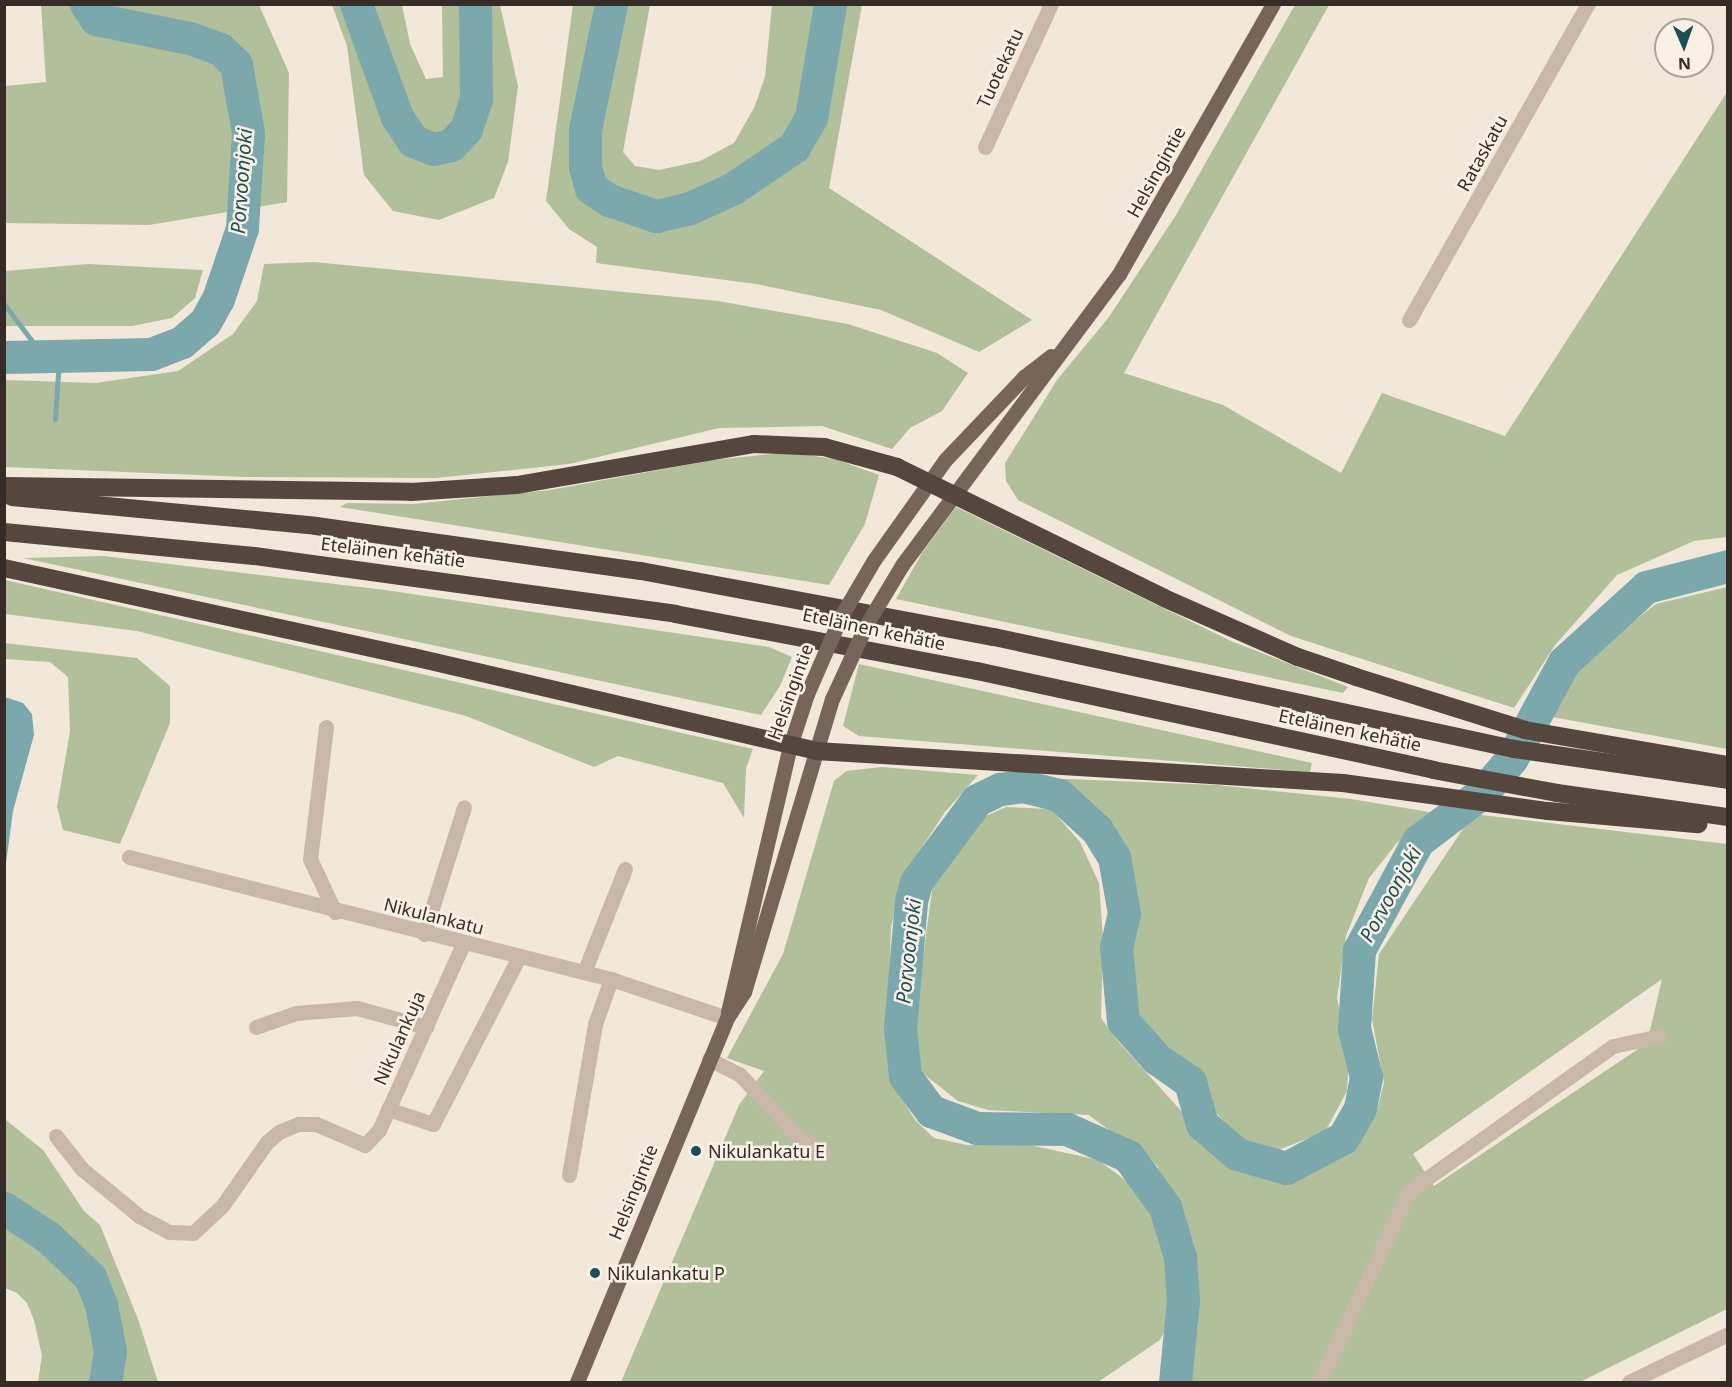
<!DOCTYPE html>
<html>
<head>
<meta charset="utf-8">
<style>
  body { margin:0 }
  #map { position:relative; width:1732px; height:1387px; overflow:hidden; background:#f1e8da; font-family:"Noto Sans",sans-serif }
  div>[style] { position:absolute }
  [style*='--x'] { left:calc(var(--x)*1px); top:calc(var(--y)*1px); width:calc(var(--w)*1px); rotate:calc(var(--a)*1deg) }
  .green>* { inset:0; background:#b1bf9b }
  .water>* { inset:0; background:#7aa8ad }
  .stream>* { height:5px; margin:-2.5px; padding:0 2.5px; transform-origin:2.5px; border-radius:2.5px; background:#7aa8ad }
  .river>* { height:33px; margin:-16.5px; padding:0 16.5px; transform-origin:16.5px; border-radius:16.5px; background:#7aa8ad }
  .minor>* { height:15px; margin:-7.5px; padding:0 7.5px; transform-origin:7.5px; border-radius:7.5px; background:#c9b8a7 }
  .major>* { height:15px; margin:-7.5px; padding:0 7.5px; transform-origin:7.5px; border-radius:7.5px; background:#776559 }
  .highway>* { height:18px; margin:-9px; padding:0 9px; transform-origin:9px; border-radius:9px; background:#56473e }
  .major-bridge>* { height:15px; margin:-7.5px; padding:0 7.5px; transform-origin:7.5px; border-radius:7.5px; background:#776559 }
  .dots>* { width:16px; height:16px; translate:-50% -50%; box-sizing:border-box; border:3px solid #f9f1e6; border-radius:50% }
  span { translate:-50% -50%; white-space:nowrap; text-align:center; line-height:1.15; -webkit-text-stroke:5px #f9f1e6; paint-order:stroke }
  .street-label { font-size:18px; color:#352c27 }
  .poi-label { font-size:18px; color:#352c27 }
  .left { translate:0 -50%; text-align:left }
  .water-label { font-size:20px; color:#1e4e55; font-style:italic }
  .frame { position:absolute; inset:0; border:6px solid #352c27; pointer-events:none }
  .north { position:absolute; left:1654px; top:18px; width:60px; height:60px; box-sizing:border-box; background:#f9f1e6; border:2px solid #aba29a; border-radius:50%; rotate:178deg; font-size:16px; font-weight:700; line-height:24px; text-align:center; color:#352c27 }
  .north::after { content:''; display:block; margin:auto; width:21px; height:27px; background:#1e4e55; clip-path:polygon(50% 0,100% 100%,50% 72%,0 100%) }
</style>
</head>
<body>
<div id="map">
  <div class="green">
    <div style="clip-path:polygon(41px 5px,259px 5px,289px 73px,287px 202px,149px 225px,5px 223px,5px 86px,46px 82px)"></div>
    <div style="clip-path:polygon(332px 5px,402px 5px,410px 44px,426px 79px,443px 77px,442px 5px,500px 5px,518px 86px,508px 162px,494px 198px,439px 220px,393px 211px,364px 175px,347px 46px)"></div>
    <div style="clip-path:polygon(573px 5px,650px 5px,623px 152px,635px 166px,659px 170px,700px 161px,734px 143px,754px 108px,765px 77px,772px 5px,862px 5px,829px 188px,1032px 320px,979px 352px,881px 310px,756px 284px,596px 263px,597px 247px,569px 229px,546px 201px)"></div>
    <div style="clip-path:polygon(1295px 5px,1329px 5px,1124px 373px,1223px 405px,1341px 473px,1382px 393px,1505px 436px,1727px 92px,1727px 537px,1694px 541px,1617px 575px,1556px 644px,1514px 708px,1291px 636px,1018px 500px,1006px 481px,1005px 463px,1057px 380px,1109px 317px,1176px 215px)"></div>
    <div style="clip-path:polygon(314px 262px,718px 301px,848px 324px,937px 353px,968px 373px,942px 411px,910px 428px,892px 449px,822px 426px,719px 428px,569px 464px,436px 478px,246px 477px,5px 467px,5px 380px,95px 383px,178px 371px,233px 334px,257px 301px,264px 264px)"></div>
    <div style="clip-path:polygon(88px 264px,203px 270px,195px 298px,172px 318px,132px 326px,5px 326px,5px 271px)"></div>
    <div style="clip-path:polygon(792px 452px,838px 460px,879px 475px,865px 524px,829px 585px,340px 507px,347px 503px,413px 504px,550px 490px,713px 460px)"></div>
    <div style="clip-path:polygon(956px 507px,1231px 641px,1348px 687px,1343px 693px,896px 599px,922px 553px)"></div>
    <div style="clip-path:polygon(104px 556px,385px 590px,769px 647px,792px 657px,780px 686px,761px 715px,23px 558px)"></div>
    <div style="clip-path:polygon(5px 580px,753px 749px,746px 768px,744px 818px,723px 783px,618px 756px,594px 767px,466px 716px,137px 631px,5px 614px)"></div>
    <div style="clip-path:polygon(1727px 587px,1727px 749px,1547px 716px,1579px 663px,1656px 604px)"></div>
    <div style="clip-path:polygon(4px 643px,137px 658px,170px 686px,170px 723px,120px 844px,63px 830px,57px 807px,70px 731px,68px 677px,50px 662px,5px 659px)"></div>
    <div style="clip-path:polygon(859px 664px,1312px 763px,1310px 772px,859px 736px,843px 726px)"></div>
    <div style="clip-path:polygon(882px 767px,978px 775px,945px 812px,904px 875px,891px 927px,888px 1013px,892px 1082px,915px 1120px,934px 1138px,967px 1145px,1021px 1143px,1098px 1160px,1136px 1188px,1163px 1236px,1172px 1316px,1160px 1340px,1098px 1382px,621px 1382px,739px 1105px,764px 1071px,727px 1058px,783px 954px,834px 781px,846px 771px)"></div>
    <div style="clip-path:polygon(1042px 778px,1216px 785px,1351px 799px,1435px 813px,1397px 843px,1369px 878px,1346px 936px,1337px 998px,1349px 1054px,1347px 1091px,1325px 1132px,1278px 1150px,1242px 1141px,1209px 1105px,1200px 1070px,1140px 1025px,1133px 1002px,1133px 885px,1110px 830px,1075px 789px)"></div>
    <div style="clip-path:polygon(evenodd,1006px 807px,1051px 809px,1080px 842px,1099px 883px,1103px 938px,1101px 1018px,1117px 1040px,1230px 1165px,1289px 1182px,1353px 1148px,1376px 1115px,1384px 1082px,1372px 1020px,1379px 954px,1473px 814px,1727px 844px,1727px 1309px,1580px 1382px,1189px 1382px,1198px 1324px,1194px 1244px,1157px 1166px,1089px 1115px,988px 1110px,958px 1101px,920px 1071px,913px 1033px,935px 868px,973px 822px,1006px 807px,1662px 979px,1647px 1043px,1434px 1186px,1413px 1154px,1662px 979px)"></div>
    <div style="clip-path:polygon(6px 1120px,43px 1150px,84px 1211px,100px 1225px,138px 1319px,158px 1382px,38px 1382px,42px 1356px,34px 1320px,27px 1303px,17px 1293px,5px 1288px)"></div>
  </div>
  <div class="water">
    <div style="clip-path:polygon(5px 697px,23px 703px,32px 714px,34px 735px,13px 811px,5px 871px)"></div>
  </div>
  <div class="stream">
    <div style="--x:4;--y:304;--w:68;--a:52.8"></div>
    <div style="--x:55;--y:419;--w:61;--a:-86.2"></div>
  </div>
  <div class="river">
    <div style="--x:356;--y:4;--w:120;--a:70.1"></div>
    <div style="--x:397;--y:117;--w:29;--a:56"></div>
    <div style="--x:413;--y:141;--w:22;--a:21"></div>
    <div style="--x:434;--y:149;--w:17;--a:-13"></div>
    <div style="--x:451;--y:145;--w:22;--a:-47"></div>
    <div style="--x:466;--y:129;--w:32;--a:-72"></div>
    <div style="--x:476;--y:99;--w:95;--a:-90.6"></div>
    <div style="--x:611;--y:4;--w:128;--a:101.7"></div>
    <div style="--x:585;--y:129;--w:38;--a:90"></div>
    <div style="--x:585;--y:167;--w:22;--a:74"></div>
    <div style="--x:591;--y:188;--w:22;--a:34"></div>
    <div style="--x:609;--y:200;--w:50;--a:18.8"></div>
    <div style="--x:656;--y:216;--w:35;--a:-13"></div>
    <div style="--x:690;--y:208;--w:46;--a:-24.3"></div>
    <div style="--x:732;--y:189;--w:75;--a:-34.1"></div>
    <div style="--x:794;--y:147;--w:34;--a:-60"></div>
    <div style="--x:811;--y:118;--w:116;--a:-80.5"></div>
    <div style="--x:4;--y:357;--w:147;--a:-1.2"></div>
    <div style="--x:151;--y:354;--w:33;--a:-21"></div>
    <div style="--x:182;--y:342;--w:30;--a:-41"></div>
    <div style="--x:205;--y:322;--w:26;--a:-61"></div>
    <div style="--x:218;--y:299;--w:75;--a:-71.3"></div>
    <div style="--x:242;--y:228;--w:95;--a:-86.4"></div>
    <div style="--x:248;--y:133;--w:70;--a:-99.9"></div>
    <div style="--x:236;--y:64;--w:22;--a:-137"></div>
    <div style="--x:220;--y:49;--w:33;--a:-160"></div>
    <div style="--x:189;--y:38;--w:95;--a:-168.5"></div>
    <div style="--x:96;--y:19;--w:18;--a:-124"></div>
    <div style="--x:4;--y:1208;--w:53;--a:33.4"></div>
    <div style="--x:48;--y:1237;--w:58;--a:43.6"></div>
    <div style="--x:90;--y:1277;--w:29;--a:68"></div>
    <div style="--x:101;--y:1304;--w:48;--a:79.2"></div>
    <div style="--x:110;--y:1351;--w:31;--a:99"></div>
    <div style="--x:1175;--y:1382;--w:81;--a:-84.4"></div>
    <div style="--x:1183;--y:1301;--w:44;--a:-93.9"></div>
    <div style="--x:1180;--y:1257;--w:52;--a:-106.7"></div>
    <div style="--x:1165;--y:1207;--w:63;--a:-126"></div>
    <div style="--x:1128;--y:1156;--w:67;--a:-156.1"></div>
    <div style="--x:1067;--y:1129;--w:90;--a:-179.4"></div>
    <div style="--x:977;--y:1128;--w:49;--a:-159.7"></div>
    <div style="--x:931;--y:1111;--w:44;--a:-126.6"></div>
    <div style="--x:905;--y:1076;--w:48;--a:-95.9"></div>
    <div style="--x:900;--y:1028;--w:127;--a:-85"></div>
    <div style="--x:911;--y:901;--w:20;--a:-75"></div>
    <div style="--x:916;--y:882;--w:102;--a:-53.4"></div>
    <div style="--x:977;--y:800;--w:25;--a:-26"></div>
    <div style="--x:1000;--y:789;--w:23;--a:-7"></div>
    <div style="--x:1023;--y:786;--w:37;--a:14"></div>
    <div style="--x:1059;--y:795;--w:52;--a:42.6"></div>
    <div style="--x:1097;--y:830;--w:32;--a:58"></div>
    <div style="--x:1114;--y:857;--w:57;--a:79.9"></div>
    <div style="--x:1124;--y:913;--w:35;--a:103"></div>
    <div style="--x:1116;--y:947;--w:74;--a:84.6"></div>
    <div style="--x:1123;--y:1021;--w:50;--a:48.3"></div>
    <div style="--x:1156;--y:1058;--w:42;--a:35.2"></div>
    <div style="--x:1190;--y:1082;--w:44;--a:74.1"></div>
    <div style="--x:1202;--y:1124;--w:46;--a:40.6"></div>
    <div style="--x:1237;--y:1154;--w:51;--a:15.9"></div>
    <div style="--x:1286;--y:1168;--w:64;--a:-27.8"></div>
    <div style="--x:1343;--y:1138;--w:34;--a:-60"></div>
    <div style="--x:1360;--y:1108;--w:32;--a:-79"></div>
    <div style="--x:1366;--y:1077;--w:50;--a:-103.8"></div>
    <div style="--x:1354;--y:1028;--w:78;--a:-86.3"></div>
    <div style="--x:1359;--y:950;--w:124;--a:-61.6"></div>
    <div style="--x:1418;--y:841;--w:83;--a:-37.1"></div>
    <div style="--x:1484;--y:791;--w:43;--a:-49.7"></div>
    <div style="--x:1512;--y:758;--w:109;--a:-61.6"></div>
    <div style="--x:1564;--y:662;--w:111;--a:-42.4"></div>
    <div style="--x:1646;--y:587;--w:85;--a:-14.4"></div>
  </div>
  <div class="minor">
    <div style="--x:985;--y:147;--w:157;--a:-65.2"></div>
    <div style="--x:1409;--y:320;--w:363;--a:-60.5"></div>
    <div style="--x:326;--y:727;--w:133;--a:96.9"></div>
    <div style="--x:310;--y:859;--w:59;--a:64.7"></div>
    <div style="--x:129;--y:857;--w:497;--a:14.2"></div>
    <div style="--x:611;--y:979;--w:122;--a:18.6"></div>
    <div style="--x:424;--y:934;--w:133;--a:-72.5"></div>
    <div style="--x:584;--y:972;--w:111;--a:-68.3"></div>
    <div style="--x:256;--y:1027;--w:42;--a:-19.3"></div>
    <div style="--x:296;--y:1013;--w:61;--a:-4.7"></div>
    <div style="--x:357;--y:1008;--w:72;--a:15.4"></div>
    <div style="--x:709;--y:1059;--w:35;--a:27"></div>
    <div style="--x:740;--y:1075;--w:86;--a:46.4"></div>
    <div style="--x:799;--y:1137;--w:29;--a:31"></div>
    <div style="--x:388;--y:1109;--w:47;--a:18.4"></div>
    <div style="--x:433;--y:1124;--w:188;--a:-62.8"></div>
    <div style="--x:56;--y:1136;--w:42;--a:51.8"></div>
    <div style="--x:82;--y:1169;--w:74;--a:39.5"></div>
    <div style="--x:139;--y:1216;--w:34;--a:28"></div>
    <div style="--x:169;--y:1232;--w:24;--a:2"></div>
    <div style="--x:193;--y:1233;--w:40;--a:-43"></div>
    <div style="--x:222;--y:1206;--w:78;--a:-54.9"></div>
    <div style="--x:267;--y:1142;--w:16;--a:-40"></div>
    <div style="--x:279;--y:1132;--w:21;--a:-23"></div>
    <div style="--x:298;--y:1124;--w:18;--a:0"></div>
    <div style="--x:316;--y:1124;--w:53;--a:23.2"></div>
    <div style="--x:365;--y:1145;--w:21;--a:-47"></div>
    <div style="--x:379;--y:1130;--w:204;--a:-65.7"></div>
    <div style="--x:569;--y:1175;--w:153;--a:-80.2"></div>
    <div style="--x:595;--y:1024;--w:48;--a:-70.4"></div>
    <div style="--x:1319;--y:1382;--w:211;--a:-64.8"></div>
    <div style="--x:1409;--y:1191;--w:250;--a:-35.4"></div>
    <div style="--x:1613;--y:1046;--w:47;--a:-12.3"></div>
    <div style="--x:1629;--y:1382;--w:110;--a:-25.9"></div>
  </div>
  <div class="major">
    <div style="--x:874;--y:560;--w:123;--a:-54.6"></div>
    <div style="--x:945;--y:460;--w:115;--a:-46.4"></div>
    <div style="--x:1024;--y:377;--w:34;--a:-38"></div>
    <div style="--x:902;--y:565;--w:363;--a:-53.3"></div>
    <div style="--x:1119;--y:274;--w:311;--a:-60.3"></div>
    <div style="--x:728;--y:1012;--w:273;--a:-76.9"></div>
    <div style="--x:790;--y:746;--w:55;--a:-71.9"></div>
    <div style="--x:577;--y:1382;--w:394;--a:-67.6"></div>
    <div style="--x:727;--y:1018;--w:31;--a:-57"></div>
    <div style="--x:744;--y:992;--w:306;--a:-73.3"></div>
  </div>
  <div class="highway">
    <div style="--x:4;--y:486;--w:407;--a:0.8"></div>
    <div style="--x:411;--y:492;--w:106;--a:-3.8"></div>
    <div style="--x:517;--y:485;--w:241;--a:-9.8"></div>
    <div style="--x:754;--y:444;--w:70;--a:2.5"></div>
    <div style="--x:824;--y:447;--w:76;--a:15.3"></div>
    <div style="--x:897;--y:467;--w:297;--a:26.1"></div>
    <div style="--x:1164;--y:598;--w:146;--a:23.8"></div>
    <div style="--x:1298;--y:657;--w:61;--a:19"></div>
    <div style="--x:1356;--y:677;--w:177;--a:17.4"></div>
    <div style="--x:1525;--y:730;--w:206;--a:9.8"></div>
    <div style="--x:12;--y:497;--w:305;--a:5.4"></div>
    <div style="--x:316;--y:526;--w:328;--a:7.9"></div>
    <div style="--x:641;--y:571;--w:359;--a:10.6"></div>
    <div style="--x:994;--y:637;--w:532;--a:12.15"></div>
    <div style="--x:1514;--y:749;--w:216;--a:8.2"></div>
    <div style="--x:4;--y:532;--w:251;--a:5.5"></div>
    <div style="--x:254;--y:556;--w:425;--a:7.8"></div>
    <div style="--x:675;--y:614;--w:307;--a:10.7"></div>
    <div style="--x:977;--y:671;--w:467;--a:12.2"></div>
    <div style="--x:1433;--y:770;--w:126;--a:10.5"></div>
    <div style="--x:1557;--y:793;--w:173;--a:8"></div>
    <div style="--x:4;--y:568;--w:419;--a:12.3"></div>
    <div style="--x:413;--y:657;--w:414;--a:13.1"></div>
    <div style="--x:816;--y:751;--w:528;--a:3.47"></div>
    <div style="--x:1343;--y:783;--w:207;--a:7.8"></div>
    <div style="--x:1548;--y:811;--w:151;--a:5"></div>
  </div>
  <div class="major-bridge">
    <div style="--x:807;--y:694;--w:85;--a:-66.4"></div>
    <div style="--x:841;--y:616;--w:65;--a:-59.5"></div>
    <div style="--x:832;--y:699;--w:81;--a:-65.3"></div>
    <div style="--x:866;--y:625;--w:70;--a:-59"></div>
  </div>
  <div class="dots">
    <div style="left:696px;top:1151px;background:#1e4e55"></div>
    <div style="left:595px;top:1273px;background:#1e4e55"></div>
  </div>
  <div class="street-label">
    <span style="left:1000px;top:68px;rotate:-65deg">Tuotekatu</span>
    <span style="left:1482px;top:153px;rotate:-61deg">Rataskatu</span>
    <span style="left:1156px;top:172px;rotate:-61deg">Helsingintie</span>
    <span style="left:393px;top:552px;rotate:7deg">Eteläinen kehätie</span>
    <span style="left:874px;top:629px;rotate:12deg">Eteläinen kehätie</span>
    <span style="left:790px;top:692px;rotate:-70deg">Helsingintie</span>
    <span style="left:1350px;top:730px;rotate:12deg">Eteläinen kehätie</span>
    <span style="left:434px;top:916px;rotate:14deg">Nikulankatu</span>
    <span style="left:399px;top:1038px;rotate:-66deg">Nikulankuja</span>
    <span style="left:633px;top:1192px;rotate:-68deg">Helsingintie</span>
  </div>
  <div class="poi-label">
    <span class="left" style="left:708px;top:1151px">Nikulankatu E</span>
    <span class="left" style="left:607px;top:1273px">Nikulankatu P</span>
  </div>
  <div class="water-label">
    <span style="left:241px;top:181px;rotate:-86deg">Porvoonjoki</span>
    <span style="left:1390px;top:894px;rotate:-61deg">Porvoonjoki</span>
    <span style="left:908px;top:951px;rotate:-84deg">Porvoonjoki</span>
  </div>
  <div class="frame"></div>
  <div class="north">N</div>
</div>
</body>
</html>
